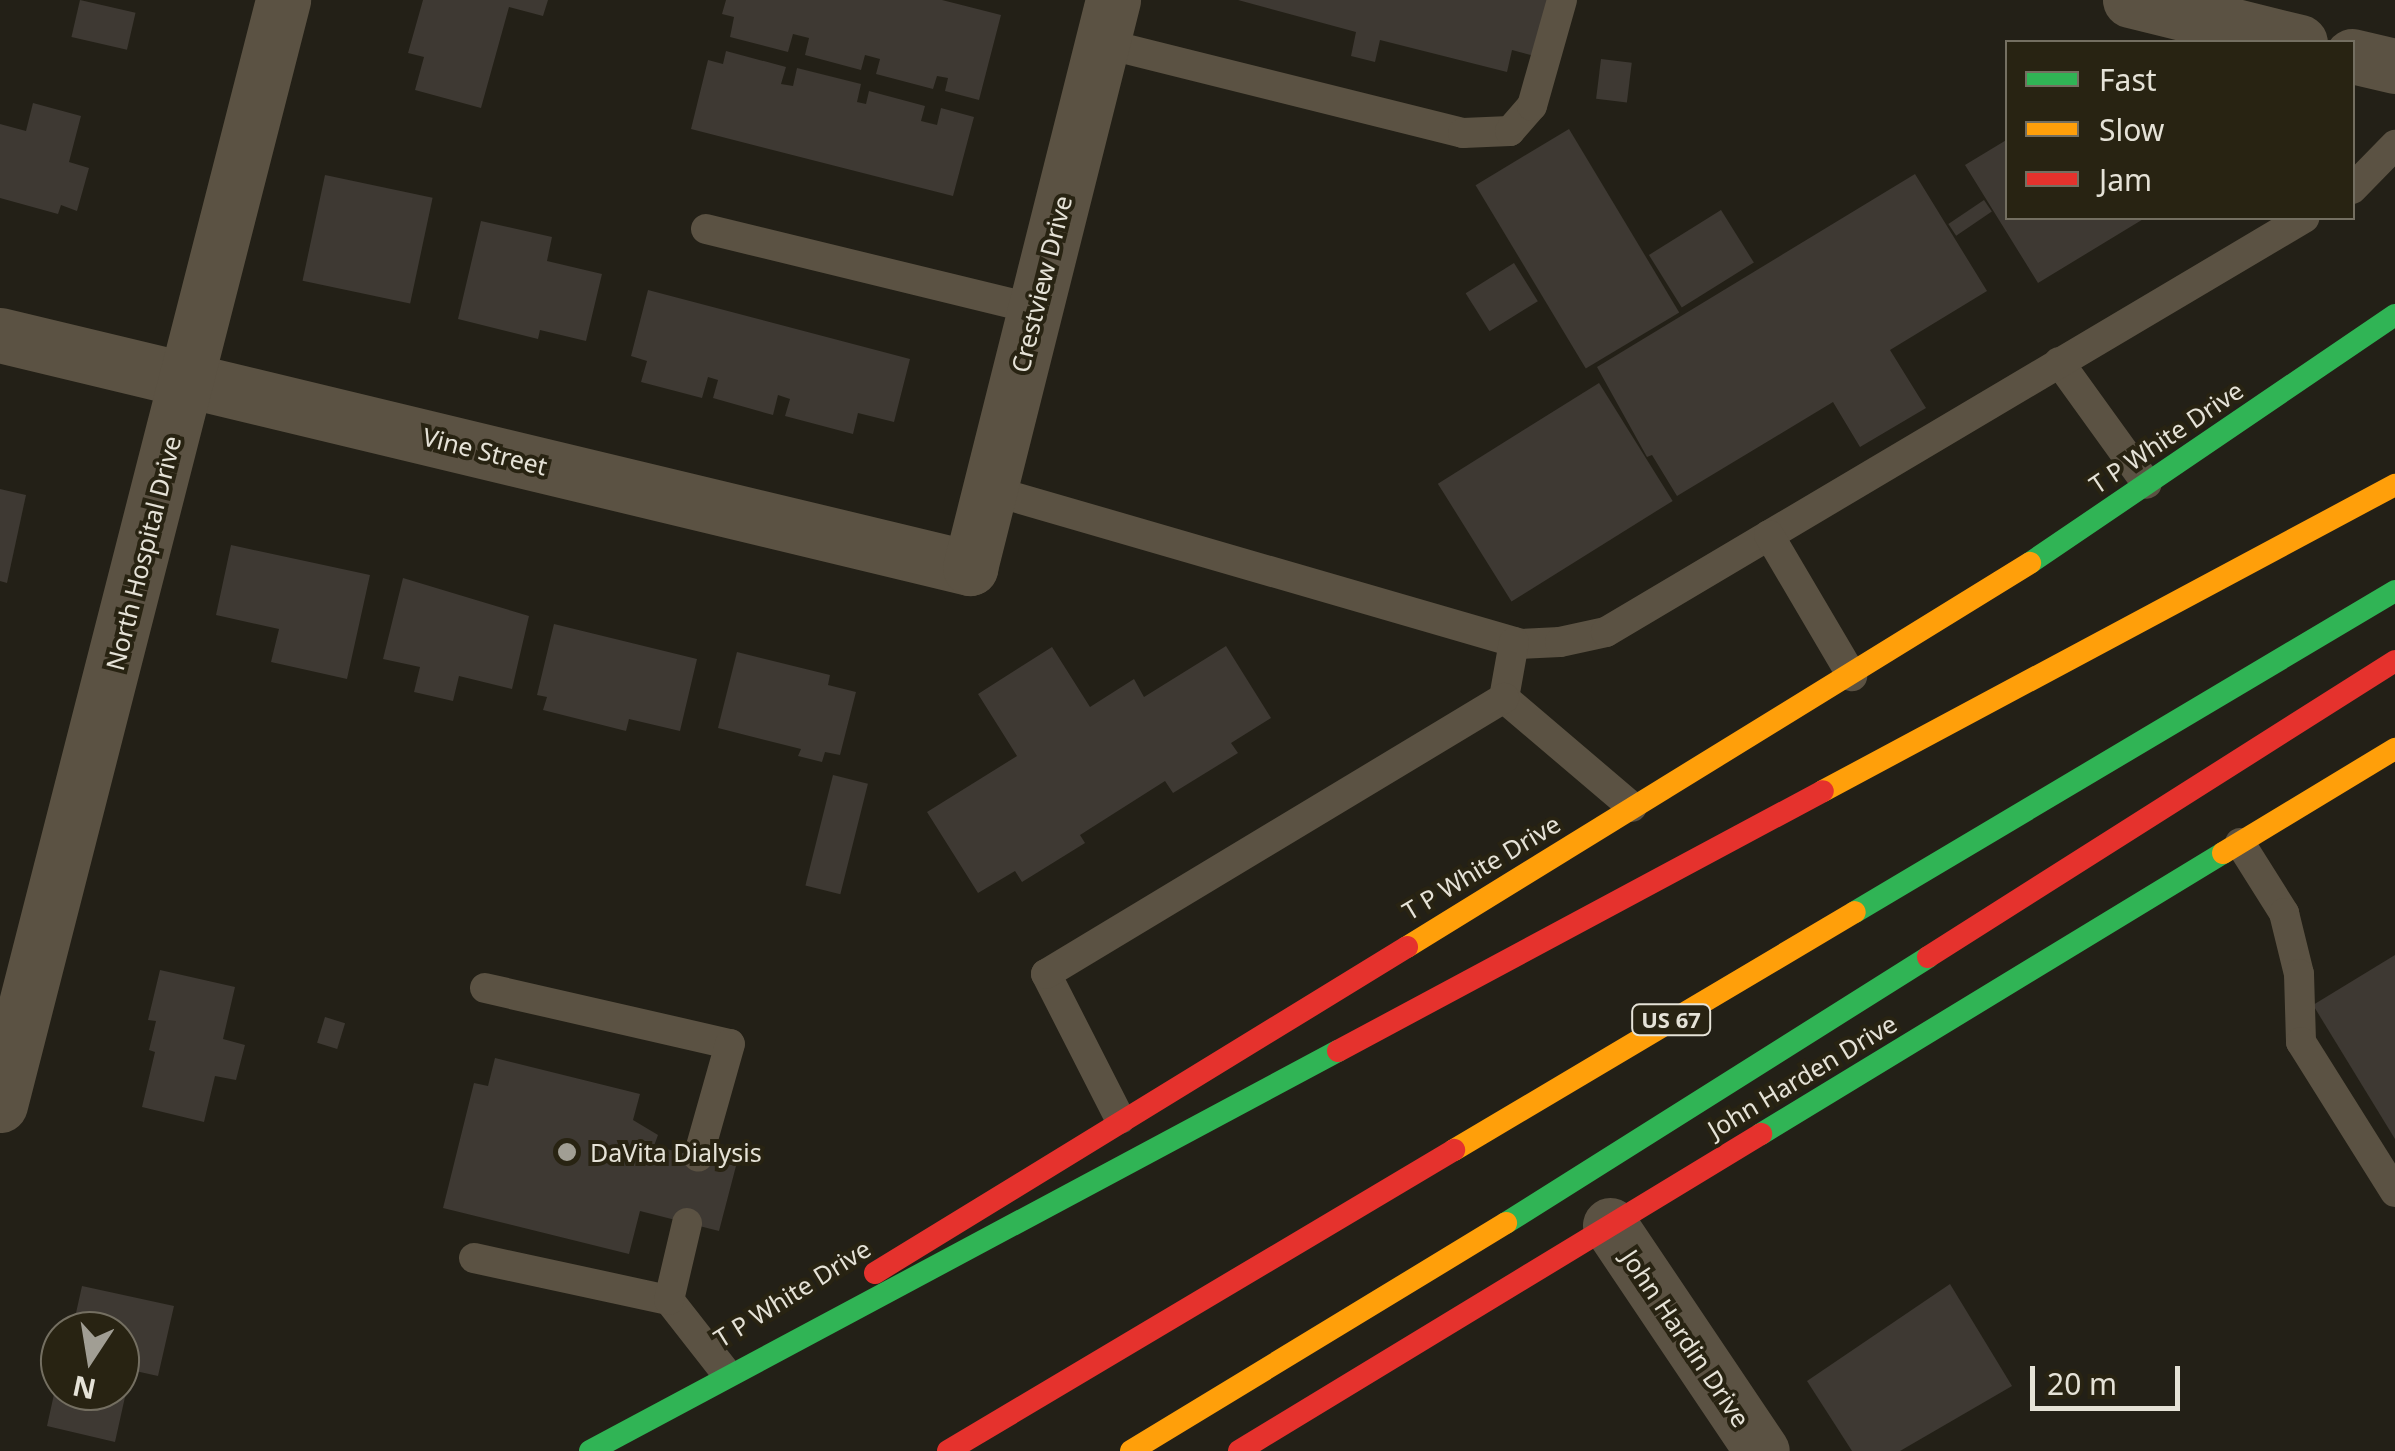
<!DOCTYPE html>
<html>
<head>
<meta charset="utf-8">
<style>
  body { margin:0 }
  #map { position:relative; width:2395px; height:1451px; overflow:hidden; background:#232017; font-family:"Noto Sans",sans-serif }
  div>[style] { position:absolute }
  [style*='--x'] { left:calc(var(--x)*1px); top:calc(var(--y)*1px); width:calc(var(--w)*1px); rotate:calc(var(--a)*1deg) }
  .building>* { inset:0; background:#3e3933; transform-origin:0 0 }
  .lane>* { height:30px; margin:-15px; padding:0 15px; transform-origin:15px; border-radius:15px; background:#5b5243 }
  .street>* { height:55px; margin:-27.5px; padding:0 27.5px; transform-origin:27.5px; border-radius:27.5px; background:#5b5243 }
  .fast>* { height:22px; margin:-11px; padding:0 11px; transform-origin:11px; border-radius:11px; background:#30b455 }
  .slow>* { height:22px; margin:-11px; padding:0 11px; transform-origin:11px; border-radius:11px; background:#ff9f0a }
  .jam>* { height:22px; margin:-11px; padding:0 11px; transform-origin:11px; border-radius:11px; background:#e5322d }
  .dots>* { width:28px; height:28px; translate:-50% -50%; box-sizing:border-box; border:5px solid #282312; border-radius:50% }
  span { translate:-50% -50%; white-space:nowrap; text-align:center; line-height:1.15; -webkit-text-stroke:8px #282312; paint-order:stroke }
  .shield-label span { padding:2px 8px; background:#282312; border:2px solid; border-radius:8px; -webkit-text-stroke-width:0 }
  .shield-label { font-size:22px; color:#e5e2d7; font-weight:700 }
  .street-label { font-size:25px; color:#e5e2d7 }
  .poi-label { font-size:25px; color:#e5e2d7 }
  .left { translate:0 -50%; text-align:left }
  .legend { position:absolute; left:2005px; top:40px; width:350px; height:180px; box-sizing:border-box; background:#282312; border:2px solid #746f61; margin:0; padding:12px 18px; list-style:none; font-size:30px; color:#e5e2d7 }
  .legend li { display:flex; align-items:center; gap:20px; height:50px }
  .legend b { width:50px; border:2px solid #746f61 }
  .north { position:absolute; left:40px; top:1311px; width:100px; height:100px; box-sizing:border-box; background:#282312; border:2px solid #746f61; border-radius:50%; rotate:192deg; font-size:28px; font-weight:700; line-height:40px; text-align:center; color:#e5e2d7 }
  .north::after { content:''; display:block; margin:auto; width:35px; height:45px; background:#a19e94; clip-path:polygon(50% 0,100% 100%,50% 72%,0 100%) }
  .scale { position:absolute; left:2030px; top:1366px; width:150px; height:45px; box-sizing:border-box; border:5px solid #e5e2d7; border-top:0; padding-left:12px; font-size:30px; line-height:35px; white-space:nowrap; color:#e5e2d7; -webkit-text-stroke:8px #282312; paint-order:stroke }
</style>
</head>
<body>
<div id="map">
  <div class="building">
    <div style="left:80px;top:0;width:57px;height:38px;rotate:13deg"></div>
    <div style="clip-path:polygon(423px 0,548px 0,543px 16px,509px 7px,481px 108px,415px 90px,424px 57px,408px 53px)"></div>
    <div style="clip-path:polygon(726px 0,942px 0,1001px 15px,979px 100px,945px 91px,948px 78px,937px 76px,933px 89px,876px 74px,880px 59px,865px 55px,861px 70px,805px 55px,809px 38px,793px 34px,788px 52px,730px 37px,734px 17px,722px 14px)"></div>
    <div style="clip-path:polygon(1238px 0,1557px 0,1542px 58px,1512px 50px,1507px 72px,1380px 40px,1375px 62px,1351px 56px,1356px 32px)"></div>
    <div style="clip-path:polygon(726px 51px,786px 67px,781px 84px,793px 86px,797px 68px,861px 84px,857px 102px,866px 104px,869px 91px,925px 106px,921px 121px,937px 125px,941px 108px,974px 117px,953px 196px,691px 129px,708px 60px,723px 64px)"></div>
    <div style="left:1601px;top:59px;width:31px;height:40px;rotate:7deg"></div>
    <div style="clip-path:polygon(33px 103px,81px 116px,69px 162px,89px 168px,77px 211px,61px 205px,58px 214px,0 198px,0 124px,26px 131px)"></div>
    <div style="left:1569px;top:129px;width:214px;height:109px;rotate:59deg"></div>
    <div style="clip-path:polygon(2008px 139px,2008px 218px,2145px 218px,2038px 283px,1965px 165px)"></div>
    <div style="clip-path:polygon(1915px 174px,1987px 291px,1890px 350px,1926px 408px,1860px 447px,1833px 402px,1677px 496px,1652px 455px,1647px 457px,1597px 367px)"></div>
    <div style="left:325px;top:175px;width:110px;height:108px;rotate:12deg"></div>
    <div style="left:1984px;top:200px;width:14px;height:43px;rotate:56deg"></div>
    <div style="left:1721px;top:210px;width:62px;height:85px;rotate:58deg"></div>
    <div style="clip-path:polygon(481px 221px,552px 237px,547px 261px,602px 274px,586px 341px,540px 330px,538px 339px,458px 319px)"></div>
    <div style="left:1514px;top:263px;width:45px;height:57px;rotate:58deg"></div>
    <div style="clip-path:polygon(648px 290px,910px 359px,894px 422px,858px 413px,853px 434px,785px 416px,790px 399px,778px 395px,773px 415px,713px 398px,718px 380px,708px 377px,702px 398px,641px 382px,647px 361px,631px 356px)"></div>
    <div style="left:1599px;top:383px;width:139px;height:190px;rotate:58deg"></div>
    <div style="clip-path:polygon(0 489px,26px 495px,7px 583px,0 581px)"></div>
    <div style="clip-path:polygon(231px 545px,370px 575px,347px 679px,271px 662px,279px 629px,216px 615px)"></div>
    <div style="clip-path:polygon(403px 578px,529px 616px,512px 689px,459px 676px,453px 701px,414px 692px,420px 667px,383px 659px)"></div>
    <div style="clip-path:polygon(554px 624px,697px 659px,680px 731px,629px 719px,626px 731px,543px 710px,547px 697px,537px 695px)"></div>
    <div style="clip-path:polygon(1226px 646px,1271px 718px,1231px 743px,1238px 753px,1173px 793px,1165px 781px,1080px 835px,1085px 843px,1022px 882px,1015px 871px,978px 893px,927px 812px,1017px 756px,978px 694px,1052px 647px,1090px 707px,1134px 679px,1144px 697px)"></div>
    <div style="clip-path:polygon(737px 652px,830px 675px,828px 685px,856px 692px,840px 755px,825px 752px,822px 762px,798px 756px,801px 749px,718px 728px)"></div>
    <div style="left:833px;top:775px;width:36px;height:114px;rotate:14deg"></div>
    <div style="clip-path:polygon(2395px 955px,2395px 1139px,2313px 1005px)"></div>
    <div style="clip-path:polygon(160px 970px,235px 987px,223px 1039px,245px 1045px,236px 1080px,215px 1076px,204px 1122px,142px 1107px,155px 1052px,149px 1050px,156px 1021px,148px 1020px)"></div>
    <div style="left:325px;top:1017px;width:21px;height:27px;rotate:17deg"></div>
    <div style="clip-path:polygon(495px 1058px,640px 1094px,633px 1120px,658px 1135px,654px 1146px,736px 1166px,719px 1231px,640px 1211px,629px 1254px,443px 1208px,474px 1083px,488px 1086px)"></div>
    <div style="clip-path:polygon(1950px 1284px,2012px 1386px,1900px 1451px,1852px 1451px,1807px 1381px)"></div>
    <div style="clip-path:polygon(82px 1286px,174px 1306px,158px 1376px,131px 1370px,115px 1442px,47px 1426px,58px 1376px,60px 1391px,120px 1391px,120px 1331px,72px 1331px)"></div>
    <div style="clip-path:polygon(54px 1338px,60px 1339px,60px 1375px,46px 1372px)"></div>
  </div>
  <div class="lane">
    <div style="--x:1102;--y:43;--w:372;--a:14"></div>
    <div style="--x:1463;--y:133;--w:47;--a:-2.4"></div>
    <div style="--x:1510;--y:131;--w:33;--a:-49"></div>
    <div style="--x:1532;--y:106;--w:110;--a:-74.2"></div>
    <div style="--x:2352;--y:189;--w:62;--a:-45.7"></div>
    <div style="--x:706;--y:229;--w:339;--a:13.7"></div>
    <div style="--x:2059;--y:362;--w:150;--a:54.2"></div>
    <div style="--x:990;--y:490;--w:553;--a:16.17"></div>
    <div style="--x:1521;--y:644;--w:39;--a:-3"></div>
    <div style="--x:1560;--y:642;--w:47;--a:-12.3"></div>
    <div style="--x:1606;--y:632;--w:812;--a:-30.67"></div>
    <div style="--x:1769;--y:535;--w:164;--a:59.5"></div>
    <div style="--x:1514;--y:642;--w:57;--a:100.1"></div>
    <div style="--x:1504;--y:698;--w:168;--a:40.4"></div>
    <div style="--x:2240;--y:843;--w:83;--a:57.8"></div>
    <div style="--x:2284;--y:913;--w:63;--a:76.2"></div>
    <div style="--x:2299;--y:974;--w:68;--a:88.3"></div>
    <div style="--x:2301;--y:1042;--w:177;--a:57.9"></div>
    <div style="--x:485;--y:988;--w:251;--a:12.9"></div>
    <div style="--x:730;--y:1044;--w:117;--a:105.8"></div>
    <div style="--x:1120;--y:1119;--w:163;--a:-117"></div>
    <div style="--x:1046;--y:974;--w:535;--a:-31.07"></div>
    <div style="--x:474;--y:1258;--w:199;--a:12.2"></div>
    <div style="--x:669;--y:1300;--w:88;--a:52"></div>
    <div style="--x:669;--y:1300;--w:79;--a:-76.8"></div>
  </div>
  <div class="street">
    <div style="--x:2130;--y:0;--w:175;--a:13.9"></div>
    <div style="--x:2352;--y:56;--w:44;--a:13.1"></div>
    <div style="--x:0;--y:335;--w:998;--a:13.51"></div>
    <div style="--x:970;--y:568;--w:586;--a:-75.87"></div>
    <div style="--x:0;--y:1105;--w:1141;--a:-75.63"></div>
    <div style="--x:1610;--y:1225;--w:272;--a:56.1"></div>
  </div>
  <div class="fast">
    <div style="--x:2030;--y:563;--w:441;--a:-34.2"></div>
    <div style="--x:1855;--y:912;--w:628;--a:-30.73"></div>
    <div style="--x:1761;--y:1134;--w:541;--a:-31.31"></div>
    <div style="--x:1506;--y:1223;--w:499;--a:-32.2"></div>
    <div style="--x:590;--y:1451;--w:848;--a:-28.14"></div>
  </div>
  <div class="slow">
    <div style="--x:1823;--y:791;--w:649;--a:-28.15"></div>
    <div style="--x:2223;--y:853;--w:201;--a:-31.2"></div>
    <div style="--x:1407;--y:947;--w:732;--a:-31.65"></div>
    <div style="--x:1454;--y:1150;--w:466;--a:-30.7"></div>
    <div style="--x:1131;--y:1451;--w:439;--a:-31.3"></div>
  </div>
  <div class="jam">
    <div style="--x:1928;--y:957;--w:553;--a:-32.37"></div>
    <div style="--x:1338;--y:1051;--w:550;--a:-28.19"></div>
    <div style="--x:875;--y:1273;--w:624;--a:-31.5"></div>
    <div style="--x:948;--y:1451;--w:589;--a:-30.75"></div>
    <div style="--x:1239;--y:1451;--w:611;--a:-31.27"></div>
  </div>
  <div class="dots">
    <div style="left:567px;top:1152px;background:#a19e94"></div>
  </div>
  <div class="shield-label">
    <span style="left:1671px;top:1020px">US 67</span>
  </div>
  <div class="street-label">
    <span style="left:1041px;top:284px;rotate:-76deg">Crestview Drive</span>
    <span style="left:2166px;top:437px;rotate:-34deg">T P White Drive</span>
    <span style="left:485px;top:451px;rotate:14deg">Vine Street</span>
    <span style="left:143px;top:553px;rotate:-76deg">North Hospital Drive</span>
    <span style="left:1481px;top:867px;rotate:-31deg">T P White Drive</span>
    <span style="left:1802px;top:1076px;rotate:-31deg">John Harden Drive</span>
    <span style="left:792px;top:1293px;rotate:-32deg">T P White Drive</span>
    <span style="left:1686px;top:1338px;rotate:56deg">John Hardin Drive</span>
  </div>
  <div class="poi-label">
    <span class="left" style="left:590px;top:1152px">DaVita Dialysis</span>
  </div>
  <ul class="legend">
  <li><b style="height:12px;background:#30b455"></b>Fast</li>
  <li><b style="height:12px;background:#ff9f0a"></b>Slow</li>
  <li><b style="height:12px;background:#e5322d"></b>Jam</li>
  </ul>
  <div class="north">N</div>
  <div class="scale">20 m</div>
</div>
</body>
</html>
